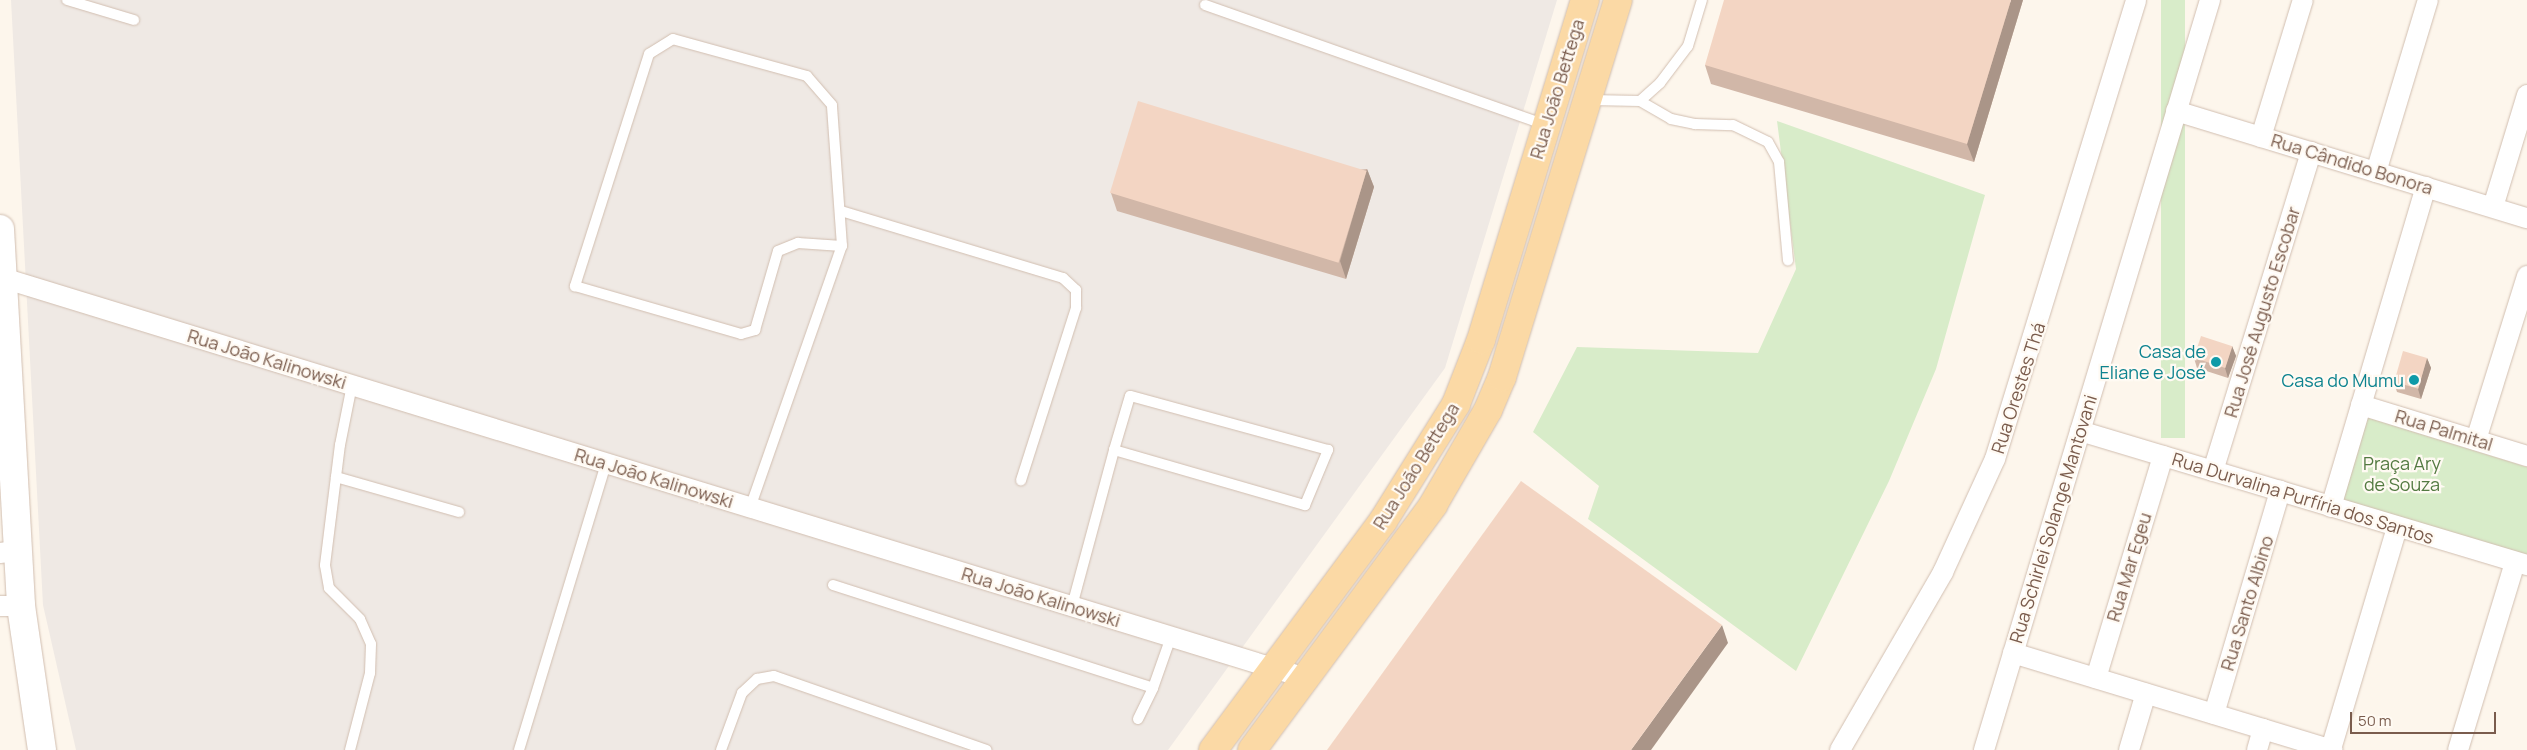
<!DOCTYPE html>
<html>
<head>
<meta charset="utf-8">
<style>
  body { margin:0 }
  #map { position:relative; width:2527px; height:750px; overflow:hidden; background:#fdf6ec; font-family:Manrope,sans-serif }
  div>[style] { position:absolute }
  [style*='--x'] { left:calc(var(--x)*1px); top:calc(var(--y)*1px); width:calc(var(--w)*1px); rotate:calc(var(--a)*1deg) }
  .industrial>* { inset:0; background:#efe9e4 }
  .green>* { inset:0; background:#d8ecc9; transform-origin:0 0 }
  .roads { filter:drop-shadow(0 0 1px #d1beb0) drop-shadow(0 0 1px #d1beb0) }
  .lane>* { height:10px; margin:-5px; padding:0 5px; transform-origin:5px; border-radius:5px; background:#fff }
  .street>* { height:20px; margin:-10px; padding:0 10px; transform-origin:10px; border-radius:10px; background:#fff }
  .secondary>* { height:28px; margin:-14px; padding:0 14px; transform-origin:14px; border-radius:14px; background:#fff }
  .primary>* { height:28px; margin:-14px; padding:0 14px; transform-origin:14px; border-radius:14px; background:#fbd9a5 }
  .wall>* { inset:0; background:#d1b7a8 }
  .shaded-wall>* { inset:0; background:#aa9588 }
  .building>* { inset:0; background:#f3d5c3; transform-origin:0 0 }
  .dots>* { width:14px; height:14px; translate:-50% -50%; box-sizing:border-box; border:2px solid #fffaf3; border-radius:50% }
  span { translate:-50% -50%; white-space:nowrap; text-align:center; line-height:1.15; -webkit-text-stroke:4.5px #fffaf3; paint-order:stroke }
  .street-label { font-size:18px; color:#7a5c4d }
  .culture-label { font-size:18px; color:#0d838f }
  .right { translate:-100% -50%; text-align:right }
  .park-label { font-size:18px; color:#537a41 }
  .scale { position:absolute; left:2350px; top:712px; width:146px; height:22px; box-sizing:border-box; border:2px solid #7a5c4d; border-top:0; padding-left:6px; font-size:15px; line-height:18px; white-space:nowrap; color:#7a5c4d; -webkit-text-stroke:4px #fffaf3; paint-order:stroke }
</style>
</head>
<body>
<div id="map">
  <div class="industrial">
    <div style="clip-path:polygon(11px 0,1557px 0,1445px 368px,1168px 750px,76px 750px,43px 605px)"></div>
  </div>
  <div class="green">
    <div style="left:2161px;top:0;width:24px;height:438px"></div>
    <div style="clip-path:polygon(1777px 121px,1985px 195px,1936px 369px,1889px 481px,1796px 671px,1588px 519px,1599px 486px,1533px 432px,1577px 347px,1758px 353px,1796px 269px)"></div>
    <div style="clip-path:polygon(2366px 417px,2527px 467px,2527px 559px,2339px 500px)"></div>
  </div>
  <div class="roads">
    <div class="lane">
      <div style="--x:67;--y:0;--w:70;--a:16.6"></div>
      <div style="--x:1205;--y:5;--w:361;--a:19.4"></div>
      <div style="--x:1590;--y:100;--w:50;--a:1.1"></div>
      <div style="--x:1640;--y:101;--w:27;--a:-42"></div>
      <div style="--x:1660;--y:83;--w:46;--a:-52.9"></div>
      <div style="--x:1688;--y:46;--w:48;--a:-73.1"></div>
      <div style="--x:1640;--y:101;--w:36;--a:30"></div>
      <div style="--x:1671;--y:119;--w:25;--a:12"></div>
      <div style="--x:1695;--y:124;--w:38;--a:2"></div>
      <div style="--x:1733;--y:125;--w:39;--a:26"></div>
      <div style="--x:1768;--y:142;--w:23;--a:61"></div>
      <div style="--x:1779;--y:162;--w:99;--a:84.8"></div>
      <div style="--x:841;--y:211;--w:232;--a:16.8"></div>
      <div style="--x:1063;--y:278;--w:18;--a:43"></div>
      <div style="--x:1076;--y:290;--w:18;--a:90"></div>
      <div style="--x:1076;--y:308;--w:181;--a:107.7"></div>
      <div style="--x:336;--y:477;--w:128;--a:15.9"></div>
      <div style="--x:750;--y:508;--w:278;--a:-70.7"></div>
      <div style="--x:842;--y:246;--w:141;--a:-94.1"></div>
      <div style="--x:832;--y:105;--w:38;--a:-131"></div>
      <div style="--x:807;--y:76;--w:139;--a:-164.6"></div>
      <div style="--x:673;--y:39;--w:28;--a:148"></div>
      <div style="--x:649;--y:54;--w:244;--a:107.7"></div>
      <div style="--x:575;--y:286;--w:173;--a:16.1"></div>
      <div style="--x:741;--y:334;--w:15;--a:-16"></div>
      <div style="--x:755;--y:330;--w:82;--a:-73.8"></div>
      <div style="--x:778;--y:251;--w:22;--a:-22"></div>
      <div style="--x:798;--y:243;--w:44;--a:3.9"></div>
      <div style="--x:833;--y:585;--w:336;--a:17.8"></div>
      <div style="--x:1153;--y:688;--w:54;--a:-70.6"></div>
      <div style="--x:1072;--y:606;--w:162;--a:-74.9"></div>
      <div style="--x:1114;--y:450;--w:199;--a:16.1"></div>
      <div style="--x:1305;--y:505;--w:60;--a:-67.3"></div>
      <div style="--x:1328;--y:450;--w:205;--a:-164.7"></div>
      <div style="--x:1130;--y:396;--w:56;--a:106.5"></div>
      <div style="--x:1138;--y:719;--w:34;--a:-64"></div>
      <div style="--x:350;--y:750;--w:80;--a:-75.4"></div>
      <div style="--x:370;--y:673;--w:29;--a:-88"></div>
      <div style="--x:371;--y:644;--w:27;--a:-114"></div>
      <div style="--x:360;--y:619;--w:44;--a:-135"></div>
      <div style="--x:329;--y:588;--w:23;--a:-100"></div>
      <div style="--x:325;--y:565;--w:121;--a:-82.9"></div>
      <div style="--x:340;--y:445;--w:61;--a:-78.7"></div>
      <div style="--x:519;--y:750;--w:300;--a:-73.1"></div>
      <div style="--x:721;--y:750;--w:61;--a:-69.8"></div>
      <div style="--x:742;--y:693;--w:21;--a:-43"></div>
      <div style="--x:757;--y:679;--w:17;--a:-10"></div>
      <div style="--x:774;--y:676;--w:225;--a:19.2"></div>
    </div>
    <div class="street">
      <div style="--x:2176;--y:111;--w:367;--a:17"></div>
      <div style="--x:2261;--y:137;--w:143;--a:-73"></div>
      <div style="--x:2376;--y:172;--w:180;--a:-73.2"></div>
      <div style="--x:2493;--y:207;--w:117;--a:-73.1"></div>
      <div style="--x:3;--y:278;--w:1363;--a:17.07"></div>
      <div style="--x:2361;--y:405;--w:174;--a:17.1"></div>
      <div style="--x:2080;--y:431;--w:467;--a:16.7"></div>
      <div style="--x:2476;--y:440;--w:172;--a:-72.7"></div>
      <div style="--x:2213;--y:471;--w:334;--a:-72.9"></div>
      <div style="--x:2331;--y:507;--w:334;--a:-73.5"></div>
      <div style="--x:0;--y:553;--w:17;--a:-7"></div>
      <div style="--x:0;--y:606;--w:21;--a:0"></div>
      <div style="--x:2013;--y:653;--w:334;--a:16.9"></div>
      <div style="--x:2096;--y:678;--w:232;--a:-73.2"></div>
      <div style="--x:2214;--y:714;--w:233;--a:-73.5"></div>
      <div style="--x:2331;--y:749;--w:232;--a:-73.4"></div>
      <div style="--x:1840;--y:750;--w:206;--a:-59.9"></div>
      <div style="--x:1943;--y:572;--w:124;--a:-65.3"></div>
      <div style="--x:1995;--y:459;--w:480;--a:-72.9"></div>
      <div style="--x:1984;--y:750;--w:783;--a:-73.23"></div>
      <div style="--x:2129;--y:750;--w:59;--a:-73.4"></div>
      <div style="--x:2257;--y:750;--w:22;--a:-74"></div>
      <div style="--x:2458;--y:750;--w:196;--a:-73.1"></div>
    </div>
    <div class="secondary">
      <div style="--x:0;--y:229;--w:378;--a:86.8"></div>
      <div style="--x:21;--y:606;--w:146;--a:81.7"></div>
    </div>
    <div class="primary">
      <div style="--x:1213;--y:750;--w:285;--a:-53.4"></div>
      <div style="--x:1383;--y:521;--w:138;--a:-58"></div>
      <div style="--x:1456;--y:404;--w:69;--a:-68.7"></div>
      <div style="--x:1481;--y:340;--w:356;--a:-73"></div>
      <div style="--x:1252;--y:750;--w:305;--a:-53.5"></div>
      <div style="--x:1433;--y:505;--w:110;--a:-59.9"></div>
      <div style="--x:1488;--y:410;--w:36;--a:-67"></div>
      <div style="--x:1502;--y:377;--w:394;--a:-72.9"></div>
    </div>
  </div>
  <div class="wall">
    <div style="clip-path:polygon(2023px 0,1974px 162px,1711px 84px,1705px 65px)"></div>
    <div style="clip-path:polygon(1367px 169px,1374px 187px,1346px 279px,1117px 211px,1111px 193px)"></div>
    <div style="clip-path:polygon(2232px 346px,2236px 356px,2228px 378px,2197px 368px,2194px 358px)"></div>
    <div style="clip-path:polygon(2427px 358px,2431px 368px,2421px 399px,2397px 392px,2394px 382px)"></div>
  </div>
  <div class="shaded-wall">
    <div style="clip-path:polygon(2011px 0,2023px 0,1974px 162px,1967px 144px)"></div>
    <div style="clip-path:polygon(1367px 169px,1374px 187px,1346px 279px,1340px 261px)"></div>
    <div style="clip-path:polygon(2232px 346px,2236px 356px,2228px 378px,2225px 368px)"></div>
    <div style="clip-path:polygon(2427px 358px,2431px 368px,2421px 399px,2418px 389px)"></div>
    <div style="clip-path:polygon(1722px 625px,1728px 643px,1651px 750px,1631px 750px)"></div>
  </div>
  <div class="building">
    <div style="clip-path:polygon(1724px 0,2011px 0,1967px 144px,1705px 65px)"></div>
    <div style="left:1138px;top:101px;width:239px;height:96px;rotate:17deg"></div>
    <div style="left:2201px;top:336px;width:33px;height:23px;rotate:18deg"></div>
    <div style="left:2403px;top:351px;width:25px;height:32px;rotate:16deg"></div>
    <div style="clip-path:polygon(1521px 481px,1722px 625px,1631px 750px,1327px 750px)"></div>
  </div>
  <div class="dots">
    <div style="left:2216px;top:362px;background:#0f9aa8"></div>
    <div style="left:2414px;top:380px;background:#0f9aa8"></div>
  </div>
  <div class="street-label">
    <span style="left:1557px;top:89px;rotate:-73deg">Rua João Bettega</span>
    <span style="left:2352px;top:164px;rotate:17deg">Rua Cândido Bonora</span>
    <span style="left:2262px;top:312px;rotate:-73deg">Rua José Augusto Escobar</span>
    <span style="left:267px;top:359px;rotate:17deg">Rua João Kalinowski</span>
    <span style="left:2018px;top:388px;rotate:-72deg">Rua Orestes Thá</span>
    <span style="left:2444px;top:430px;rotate:17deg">Rua Palmital</span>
    <span style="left:1416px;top:466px;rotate:-58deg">Rua João Bettega</span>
    <span style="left:654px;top:478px;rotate:17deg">Rua João Kalinowski</span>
    <span style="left:2303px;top:498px;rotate:17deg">Rua Durvalina Purfíria dos Santos</span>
    <span style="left:2053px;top:519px;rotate:-73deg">Rua Schirlei Solange Mantovani</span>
    <span style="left:2129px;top:567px;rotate:-73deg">Rua Mar Egeu</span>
    <span style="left:1041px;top:597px;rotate:17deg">Rua João Kalinowski</span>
    <span style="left:2247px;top:603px;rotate:-73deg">Rua Santo Albino</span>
  </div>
  <div class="culture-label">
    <span class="right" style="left:2206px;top:362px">Casa de<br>Eliane e José</span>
    <span class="right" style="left:2404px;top:380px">Casa do Mumu</span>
  </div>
  <div class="park-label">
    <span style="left:2402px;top:474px">Praça Ary<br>de Souza</span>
  </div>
  <div class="scale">50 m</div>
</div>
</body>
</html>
